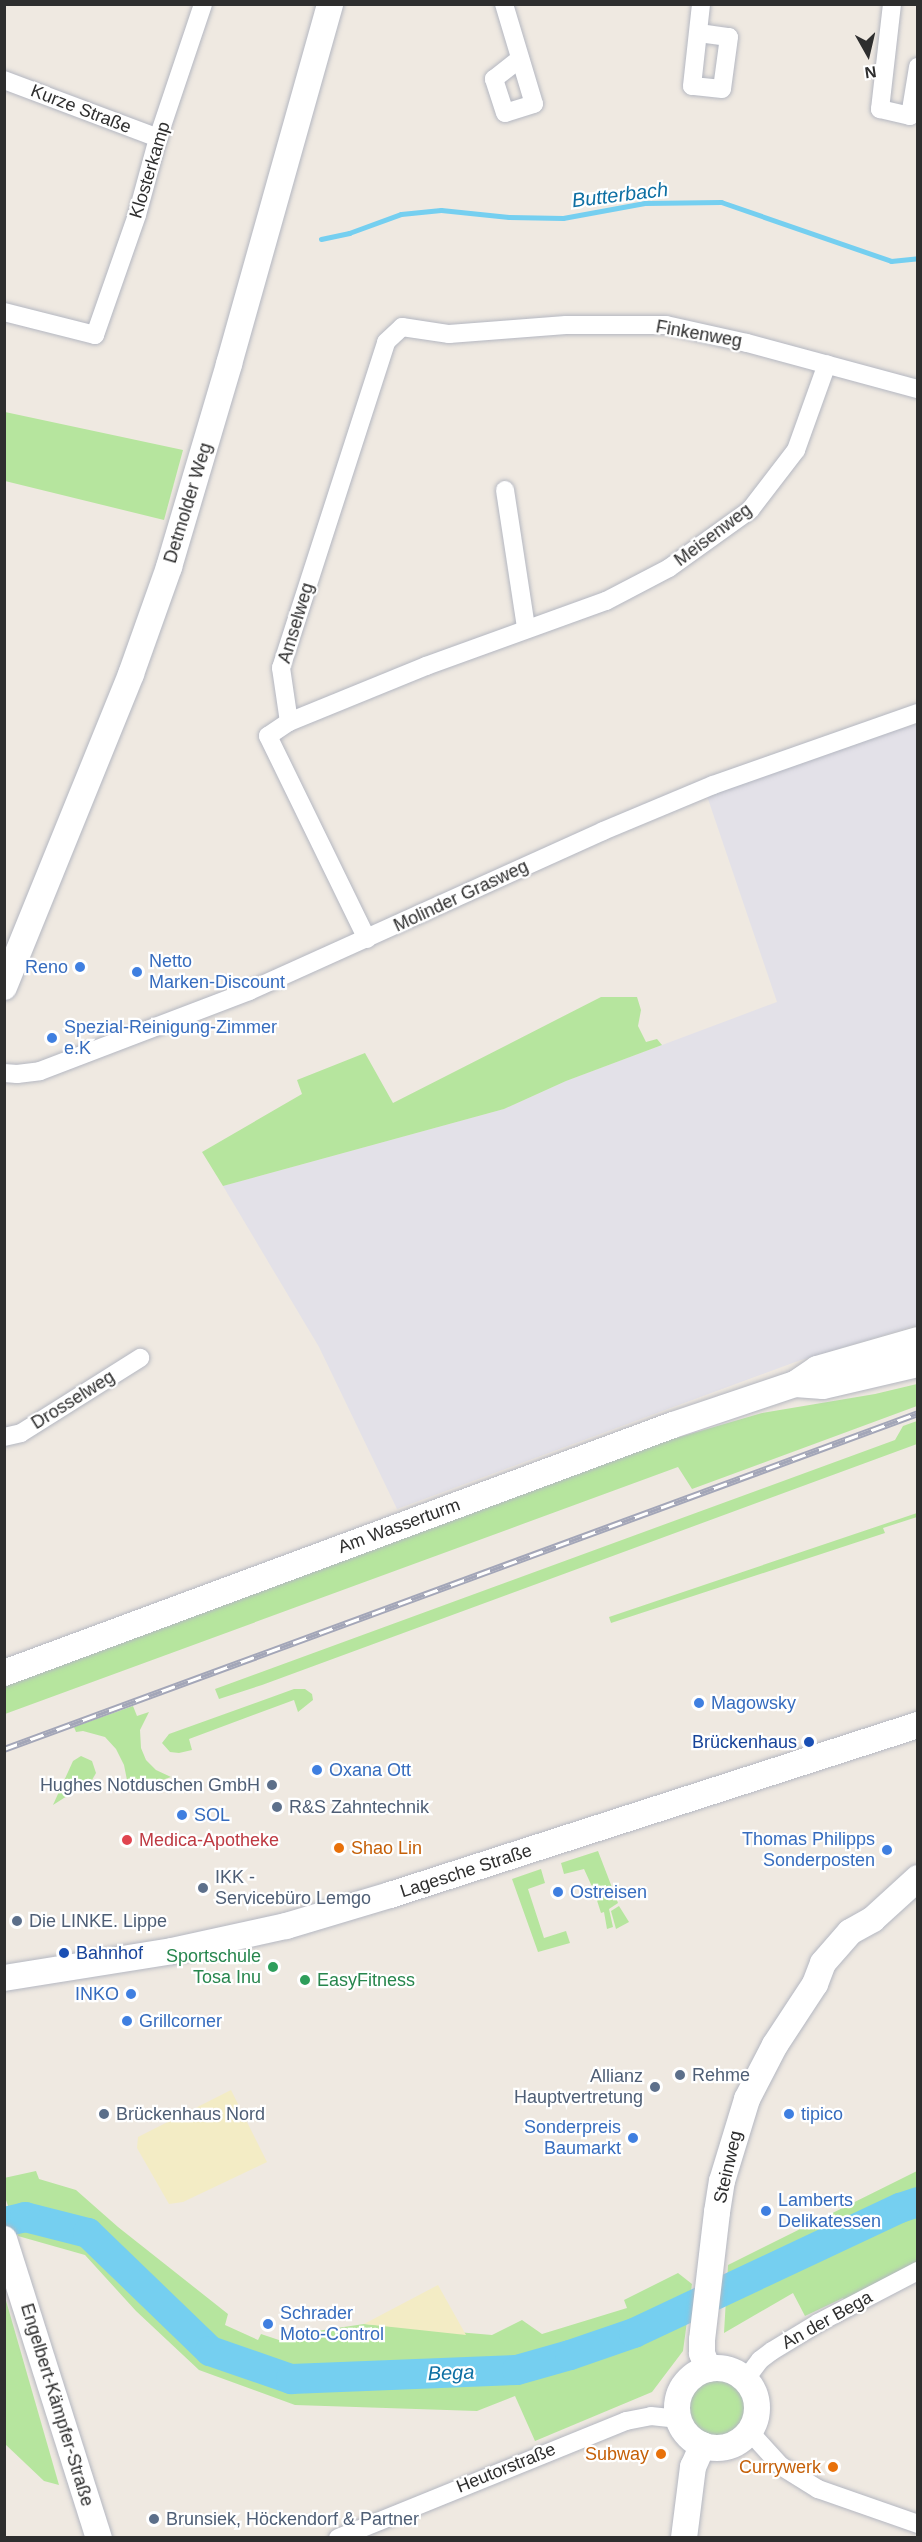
<!DOCTYPE html>
<html>
<head>
<meta charset="utf-8">
<style>
  body { margin:0 }
  #map { position:relative; width:922px; height:2542px; overflow:hidden; background:#efe9e1; font-family:Arial,sans-serif }
  div>[style] { position:absolute }
  [style*='--x'] { left:calc(var(--x)*1px); top:calc(var(--y)*1px); width:calc(var(--w)*1px); rotate:calc(var(--a)*1deg) }
  .industrial>* { inset:0; background:#e3e1e8 }
  .green>* { inset:0; background:#b6e59e }
  .round { border-radius:50% }
  .sand>* { inset:0; background:#f3ecc5 }
  .stream>* { height:5px; margin:-2.5px; padding:0 2.5px; transform-origin:2.5px; border-radius:2.5px; background:#75cff0 }
  .river>* { height:30px; margin:-15px; padding:0 15px; transform-origin:15px; border-radius:15px; background:#75cff0 }
  .roads { filter:drop-shadow(0 0 2px #b4b7c1) drop-shadow(0 0 2px #b4b7c1) }
  .street>* { height:18px; margin:-9px; padding:0 9px; transform-origin:9px; border-radius:9px; background:#fff }
  .secondary>* { height:26px; margin:-13px; padding:0 13px; transform-origin:13px; border-radius:13px; background:#fff }
  .secondary>.ring { margin:-13px; padding:0; box-sizing:content-box; background:none; border:26px solid #fff; border-radius:50% }
  .rail>* { height:7px; margin-top:-3.5px; transform-origin:0; background:repeating-linear-gradient(90deg,#fff 0 14px,#a3a6b8 0 28px); box-sizing:border-box; border-block:2px solid #a3a6b8 }
  .dots>* { width:16px; height:16px; translate:-50% -50%; box-sizing:border-box; border:3px solid #fff; border-radius:50% }
  span { translate:-50% -50%; white-space:nowrap; text-align:center; line-height:1.15; -webkit-text-stroke:4.5px #fff; paint-order:stroke }
  .street-label { font-size:18px; color:#2e2e2e }
  .shop-label { font-size:18px; color:#366cbe }
  .left { translate:0 -50%; text-align:left }
  .right { translate:-100% -50%; text-align:right }
  .transit-label { font-size:18px; color:#164399 }
  .service-label { font-size:18px; color:#4e5e75 }
  .health-label { font-size:18px; color:#be3a42 }
  .food-label { font-size:18px; color:#c56008 }
  .leisure-label { font-size:18px; color:#27864d }
  .water-label { font-size:20px; color:#0d6fa3; font-style:italic }
  .frame { position:absolute; inset:0; border:6px solid #2e2e2e; pointer-events:none }
  .north { position:absolute; left:838px; top:24px; width:60px; height:60px; -webkit-text-stroke:4px #fff; paint-order:stroke; rotate:172deg; font-size:16px; font-weight:700; line-height:24px; text-align:center; color:#2e2e2e }
  .north::after { content:''; display:block; margin:auto; width:21px; height:27px; background:#2e2e2e; clip-path:polygon(50% 0,100% 100%,50% 72%,0 100%) }
</style>
</head>
<body>
<div id="map">
  <div class="industrial">
    <div style="clip-path:polygon(917px 724px,917px 1325px,798px 1361px,397px 1509px,319px 1347px,223px 1186px,504px 1109px,566px 1081px,777px 1002px,707px 796px,854px 743px)"></div>
  </div>
  <div class="green">
    <div style="clip-path:polygon(5px 412px,183px 450px,164px 520px,5px 481px)"></div>
    <div style="clip-path:polygon(601px 997px,637px 997px,641px 1010px,638px 1026px,646px 1042px,657px 1039px,662px 1045px,566px 1081px,504px 1109px,223px 1186px,202px 1152px,302px 1094px,297px 1080px,365px 1053px,393px 1103px)"></div>
    <div style="clip-path:polygon(917px 1384px,917px 1406px,692px 1489px,678px 1467px,5px 1714px,5px 1685px,659px 1443px,762px 1413px,875px 1394px)"></div>
    <div style="clip-path:polygon(917px 1421px,917px 1444px,262px 1685px,219px 1699px,215px 1689px,895px 1440px,903px 1426px)"></div>
    <div style="clip-path:polygon(917px 1513px,917px 1517px,883px 1528px,885px 1533px,611px 1623px,609px 1617px)"></div>
    <div style="clip-path:polygon(294px 1689px,305px 1689px,312px 1694px,313px 1700px,298px 1712px,294px 1700px,189px 1739px,192px 1750px,179px 1753px,170px 1752px,162px 1743px,169px 1734px)"></div>
    <div style="clip-path:polygon(133px 1706px,137px 1716px,149px 1712px,140px 1730px,141px 1748px,146px 1760px,156px 1770px,171px 1777px,124px 1793px,127px 1780px,124px 1765px,116px 1749px,105px 1737px,83px 1731px,76px 1732px,74px 1727px)"></div>
    <div style="clip-path:polygon(81px 1756px,92px 1761px,96px 1773px,92px 1780px,53px 1805px,73px 1761px)"></div>
    <div style="clip-path:polygon(598px 1851px,618px 1903px,609px 1909px,613px 1927px,607px 1929px,604px 1912px,601px 1913px,594px 1891px,584px 1869px,564px 1874px,561px 1863px)"></div>
    <div style="clip-path:polygon(541px 1869px,545px 1883px,528px 1889px,544px 1938px,566px 1931px,570px 1943px,538px 1952px,512px 1879px)"></div>
    <div style="clip-path:polygon(619px 1906px,629px 1922px,616px 1929px,611px 1911px)"></div>
    <div style="clip-path:polygon(36px 2171px,39px 2179px,76px 2190px,118px 2227px,228px 2314px,225px 2325px,258px 2340px,261px 2334px,282px 2341px,297px 2334px,364px 2324px,492px 2335px,522px 2320px,542px 2334px,627px 2308px,624px 2300px,678px 2273px,692px 2284px,683px 2351px,652px 2392px,535px 2441px,515px 2396px,477px 2411px,295px 2405px,199px 2370px,136px 2311px,85px 2255px,18px 2236px,5px 2197px,4px 2178px)"></div>
    <div style="clip-path:polygon(917px 2171px,917px 2264px,845px 2302px,843px 2298px,805px 2316px,793px 2293px,724px 2333px,728px 2265px)"></div>
    <div style="clip-path:polygon(4px 2297px,5px 2297px,59px 2485px,44px 2481px,5px 2444px)"></div>
    <div class="round" style="left:688px;top:2380px;width:58px;height:58px"></div>
  </div>
  <div class="sand">
    <div style="clip-path:polygon(231px 2090px,267px 2162px,183px 2202px,169px 2204px,137px 2148px,138px 2137px)"></div>
    <div style="clip-path:polygon(438px 2285px,466px 2335px,364px 2324px)"></div>
  </div>
  <div class="stream">
    <div style="--x:321;--y:239;--w:29;--a:-12"></div>
    <div style="--x:349;--y:233;--w:55;--a:-20.1"></div>
    <div style="--x:401;--y:214;--w:40;--a:-5.7"></div>
    <div style="--x:441;--y:210;--w:68;--a:5.9"></div>
    <div style="--x:509;--y:217;--w:54;--a:1.1"></div>
    <div style="--x:563;--y:218;--w:83;--a:-10.4"></div>
    <div style="--x:645;--y:203;--w:76;--a:-0.8"></div>
    <div style="--x:721;--y:202;--w:180;--a:19.1"></div>
    <div style="--x:891;--y:261;--w:27;--a:-6"></div>
  </div>
  <div class="river">
    <div style="--x:4;--y:2222;--w:22;--a:-13"></div>
    <div style="--x:25;--y:2217;--w:65;--a:14.3"></div>
    <div style="--x:88;--y:2233;--w:170;--a:44"></div>
    <div style="--x:210;--y:2351;--w:86;--a:19.1"></div>
    <div style="--x:291;--y:2379;--w:226;--a:-2.3"></div>
    <div style="--x:517;--y:2370;--w:55;--a:-15.8"></div>
    <div style="--x:570;--y:2355;--w:68;--a:-19"></div>
    <div style="--x:634;--y:2333;--w:294;--a:-25.2"></div>
    <div style="--x:900;--y:2208;--w:19;--a:-18"></div>
  </div>
  <div class="roads">
    <div class="street">
      <div style="--x:504;--y:4;--w:104;--a:73.3"></div>
      <div style="--x:534;--y:104;--w:30;--a:163"></div>
      <div style="--x:505;--y:113;--w:36;--a:-108"></div>
      <div style="--x:494;--y:79;--w:33;--a:-38"></div>
      <div style="--x:892;--y:4;--w:106;--a:96.5"></div>
      <div style="--x:880;--y:109;--w:31;--a:13"></div>
      <div style="--x:910;--y:116;--w:50;--a:-80.7"></div>
      <div style="--x:699;--y:33;--w:30;--a:8"></div>
      <div style="--x:729;--y:37;--w:52;--a:97.7"></div>
      <div style="--x:722;--y:89;--w:30;--a:-174"></div>
      <div style="--x:692;--y:86;--w:82;--a:-83.7"></div>
      <div style="--x:4;--y:80;--w:165;--a:20.6"></div>
      <div style="--x:4;--y:312;--w:94;--a:14.2"></div>
      <div style="--x:95;--y:335;--w:127;--a:-70.7"></div>
      <div style="--x:137;--y:215;--w:80;--a:-74.7"></div>
      <div style="--x:158;--y:138;--w:141;--a:-71.4"></div>
      <div style="--x:505;--y:490;--w:140;--a:81.3"></div>
      <div style="--x:289;--y:722;--w:55;--a:-98.4"></div>
      <div style="--x:281;--y:668;--w:342;--a:-72.1"></div>
      <div style="--x:386;--y:342;--w:22;--a:-43"></div>
      <div style="--x:402;--y:327;--w:48;--a:8.5"></div>
      <div style="--x:449;--y:334;--w:117;--a:-4.4"></div>
      <div style="--x:566;--y:325;--w:100;--a:0"></div>
      <div style="--x:666;--y:325;--w:83;--a:12.5"></div>
      <div style="--x:747;--y:343;--w:177;--a:15.1"></div>
      <div style="--x:367;--y:939;--w:226;--a:-116"></div>
      <div style="--x:268;--y:736;--w:25;--a:-34"></div>
      <div style="--x:289;--y:722;--w:148;--a:-22.2"></div>
      <div style="--x:426;--y:666;--w:191;--a:-19.9"></div>
      <div style="--x:606;--y:601;--w:71;--a:-27.6"></div>
      <div style="--x:669;--y:568;--w:100;--a:-35.6"></div>
      <div style="--x:750;--y:510;--w:76;--a:-52.5"></div>
      <div style="--x:796;--y:450;--w:91;--a:-70.2"></div>
      <div style="--x:4;--y:1073;--w:13;--a:4"></div>
      <div style="--x:17;--y:1074;--w:23;--a:-7"></div>
      <div style="--x:40;--y:1071;--w:224;--a:-20.9"></div>
      <div style="--x:249;--y:991;--w:388;--a:-24.3"></div>
      <div style="--x:603;--y:831;--w:119;--a:-22.7"></div>
      <div style="--x:713;--y:785;--w:217;--a:-19.4"></div>
      <div style="--x:4;--y:1437;--w:17;--a:-13"></div>
      <div style="--x:21;--y:1433;--w:141;--a:-32.2"></div>
      <div style="--x:745;--y:2380;--w:25;--a:-53"></div>
      <div style="--x:760;--y:2360;--w:15;--a:-37"></div>
      <div style="--x:772;--y:2351;--w:54;--a:-31.3"></div>
      <div style="--x:818;--y:2323;--w:113;--a:-27.5"></div>
      <div style="--x:749;--y:2431;--w:47;--a:47.6"></div>
      <div style="--x:781;--y:2466;--w:44;--a:31.9"></div>
      <div style="--x:818;--y:2489;--w:106;--a:19.3"></div>
      <div style="--x:338;--y:2538;--w:311;--a:-22.1"></div>
      <div style="--x:626;--y:2421;--w:25;--a:-11"></div>
      <div style="--x:651;--y:2416;--w:28;--a:6"></div>
    </div>
    <div class="secondary">
      <div style="--x:4;--y:987;--w:338;--a:-67.9"></div>
      <div style="--x:131;--y:674;--w:114;--a:-70.4"></div>
      <div style="--x:169;--y:567;--w:212;--a:-73.5"></div>
      <div style="--x:229;--y:364;--w:374;--a:-74.3"></div>
      <div style="--x:795;--y:1384;--w:28;--a:4"></div>
      <div style="--x:823;--y:1386;--w:98;--a:-13"></div>
      <div style="--x:4;--y:1673;--w:713;--a:-20.34"></div>
      <div style="--x:673;--y:1425;--w:129;--a:-18.6"></div>
      <div style="--x:795;--y:1384;--w:27;--a:-34"></div>
      <div style="--x:817;--y:1369;--w:105;--a:-16"></div>
      <div style="--x:4;--y:1978;--w:170;--a:-9.1"></div>
      <div style="--x:172;--y:1951;--w:117;--a:-12.4"></div>
      <div style="--x:286;--y:1926;--w:109;--a:-16.6"></div>
      <div style="--x:390;--y:1895;--w:555;--a:-17.85"></div>
      <div style="--x:4;--y:2239;--w:314;--a:72.4"></div>
      <div class="ring" style="left:677px;top:2368px;width:54px;height:54px"></div>
      <div style="--x:708;--y:2369;--w:17;--a:-111"></div>
      <div style="--x:702;--y:2353;--w:13;--a:-90"></div>
      <div style="--x:702;--y:2340;--w:129;--a:-83.3"></div>
      <div style="--x:717;--y:2212;--w:31;--a:-81"></div>
      <div style="--x:722;--y:2181;--w:86;--a:-73"></div>
      <div style="--x:747;--y:2099;--w:61;--a:-62.6"></div>
      <div style="--x:775;--y:2045;--w:73;--a:-56.7"></div>
      <div style="--x:815;--y:1984;--w:22;--a:-69"></div>
      <div style="--x:823;--y:1963;--w:41;--a:-48.9"></div>
      <div style="--x:850;--y:1932;--w:26;--a:-29"></div>
      <div style="--x:873;--y:1919;--w:61;--a:-42.3"></div>
      <div style="--x:684;--y:2538;--w:72;--a:-82.8"></div>
      <div style="--x:693;--y:2467;--w:24;--a:-66"></div>
    </div>
  </div>
  <div class="rail">
    <div style="--x:4;--y:1749;--w:974;--a:-20.18"></div>
  </div>
  <div class="dots">
    <div style="left:80px;top:967px;background:#3f7fe0"></div>
    <div style="left:137px;top:972px;background:#3f7fe0"></div>
    <div style="left:52px;top:1038px;background:#3f7fe0"></div>
    <div style="left:699px;top:1703px;background:#3f7fe0"></div>
    <div style="left:809px;top:1742px;background:#1a4fb4"></div>
    <div style="left:317px;top:1770px;background:#3f7fe0"></div>
    <div style="left:272px;top:1785px;background:#5c6f8a"></div>
    <div style="left:277px;top:1807px;background:#5c6f8a"></div>
    <div style="left:182px;top:1815px;background:#3f7fe0"></div>
    <div style="left:127px;top:1840px;background:#e0444e"></div>
    <div style="left:339px;top:1848px;background:#e8710a"></div>
    <div style="left:887px;top:1850px;background:#3f7fe0"></div>
    <div style="left:203px;top:1888px;background:#5c6f8a"></div>
    <div style="left:558px;top:1892px;background:#3f7fe0"></div>
    <div style="left:17px;top:1921px;background:#5c6f8a"></div>
    <div style="left:64px;top:1953px;background:#1a4fb4"></div>
    <div style="left:273px;top:1967px;background:#2e9e5b"></div>
    <div style="left:305px;top:1980px;background:#2e9e5b"></div>
    <div style="left:131px;top:1994px;background:#3f7fe0"></div>
    <div style="left:127px;top:2021px;background:#3f7fe0"></div>
    <div style="left:680px;top:2075px;background:#5c6f8a"></div>
    <div style="left:655px;top:2087px;background:#5c6f8a"></div>
    <div style="left:104px;top:2114px;background:#5c6f8a"></div>
    <div style="left:789px;top:2114px;background:#3f7fe0"></div>
    <div style="left:633px;top:2138px;background:#3f7fe0"></div>
    <div style="left:766px;top:2211px;background:#3f7fe0"></div>
    <div style="left:268px;top:2324px;background:#3f7fe0"></div>
    <div style="left:661px;top:2454px;background:#e8710a"></div>
    <div style="left:833px;top:2467px;background:#e8710a"></div>
    <div style="left:154px;top:2519px;background:#5c6f8a"></div>
  </div>
  <div class="street-label">
    <span style="left:81px;top:109px;rotate:21deg">Kurze Straße</span>
    <span style="left:150px;top:170px;rotate:-73deg">Klosterkamp</span>
    <span style="left:699px;top:334px;rotate:10deg">Finkenweg</span>
    <span style="left:188px;top:503px;rotate:-73deg">Detmolder Weg</span>
    <span style="left:713px;top:535px;rotate:-37deg">Meisenweg</span>
    <span style="left:296px;top:623px;rotate:-73deg">Amselweg</span>
    <span style="left:461px;top:896px;rotate:-25deg">Molinder Grasweg</span>
    <span style="left:73px;top:1400px;rotate:-32deg">Drosselweg</span>
    <span style="left:399px;top:1526px;rotate:-20deg">Am Wasserturm</span>
    <span style="left:466px;top:1871px;rotate:-18deg">Lagesche Straße</span>
    <span style="left:728px;top:2167px;rotate:-77deg">Steinweg</span>
    <span style="left:827px;top:2320px;rotate:-29deg">An der Bega</span>
    <span style="left:57px;top:2405px;rotate:73deg">Engelbert-Kämpfer-Straße</span>
    <span style="left:506px;top:2468px;rotate:-22deg">Heutorstraße</span>
  </div>
  <div class="shop-label">
    <span class="left" style="left:149px;top:972px">Netto<br>Marken-Discount</span>
    <span class="right" style="left:68px;top:967px">Reno</span>
    <span class="left" style="left:64px;top:1038px">Spezial-Reinigung-Zimmer<br>e.K</span>
    <span class="left" style="left:711px;top:1703px">Magowsky</span>
    <span class="left" style="left:329px;top:1770px">Oxana Ott</span>
    <span class="left" style="left:194px;top:1815px">SOL</span>
    <span class="right" style="left:875px;top:1850px">Thomas Philipps<br>Sonderposten</span>
    <span class="left" style="left:570px;top:1892px">Ostreisen</span>
    <span class="right" style="left:119px;top:1994px">INKO</span>
    <span class="left" style="left:139px;top:2021px">Grillcorner</span>
    <span class="left" style="left:801px;top:2114px">tipico</span>
    <span class="right" style="left:621px;top:2138px">Sonderpreis<br>Baumarkt</span>
    <span class="left" style="left:778px;top:2211px">Lamberts<br>Delikatessen</span>
    <span class="left" style="left:280px;top:2324px">Schrader<br>Moto-Control</span>
  </div>
  <div class="transit-label">
    <span class="right" style="left:797px;top:1742px">Brückenhaus</span>
    <span class="left" style="left:76px;top:1953px">Bahnhof</span>
  </div>
  <div class="service-label">
    <span class="right" style="left:260px;top:1785px">Hughes Notduschen GmbH</span>
    <span class="left" style="left:289px;top:1807px">R&amp;S Zahntechnik</span>
    <span class="left" style="left:215px;top:1888px">IKK -<br>Servicebüro Lemgo</span>
    <span class="left" style="left:29px;top:1921px">Die LINKE. Lippe</span>
    <span class="left" style="left:692px;top:2075px">Rehme</span>
    <span class="right" style="left:643px;top:2087px">Allianz<br>Hauptvertretung</span>
    <span class="left" style="left:116px;top:2114px">Brückenhaus Nord</span>
    <span class="left" style="left:166px;top:2519px">Brunsiek, Höckendorf &amp; Partner</span>
  </div>
  <div class="health-label">
    <span class="left" style="left:139px;top:1840px">Medica-Apotheke</span>
  </div>
  <div class="food-label">
    <span class="left" style="left:351px;top:1848px">Shao Lin</span>
    <span class="right" style="left:649px;top:2454px">Subway</span>
    <span class="right" style="left:821px;top:2467px">Currywerk</span>
  </div>
  <div class="leisure-label">
    <span class="right" style="left:261px;top:1967px">Sportschule<br>Tosa Inu</span>
    <span class="left" style="left:317px;top:1980px">EasyFitness</span>
  </div>
  <div class="water-label">
    <span style="left:620px;top:195px;rotate:-7deg">Butterbach</span>
    <span style="left:451px;top:2373px;rotate:-2deg">Bega</span>
  </div>
  <div class="frame"></div>
  <div class="north">N</div>
</div>
</body>
</html>
